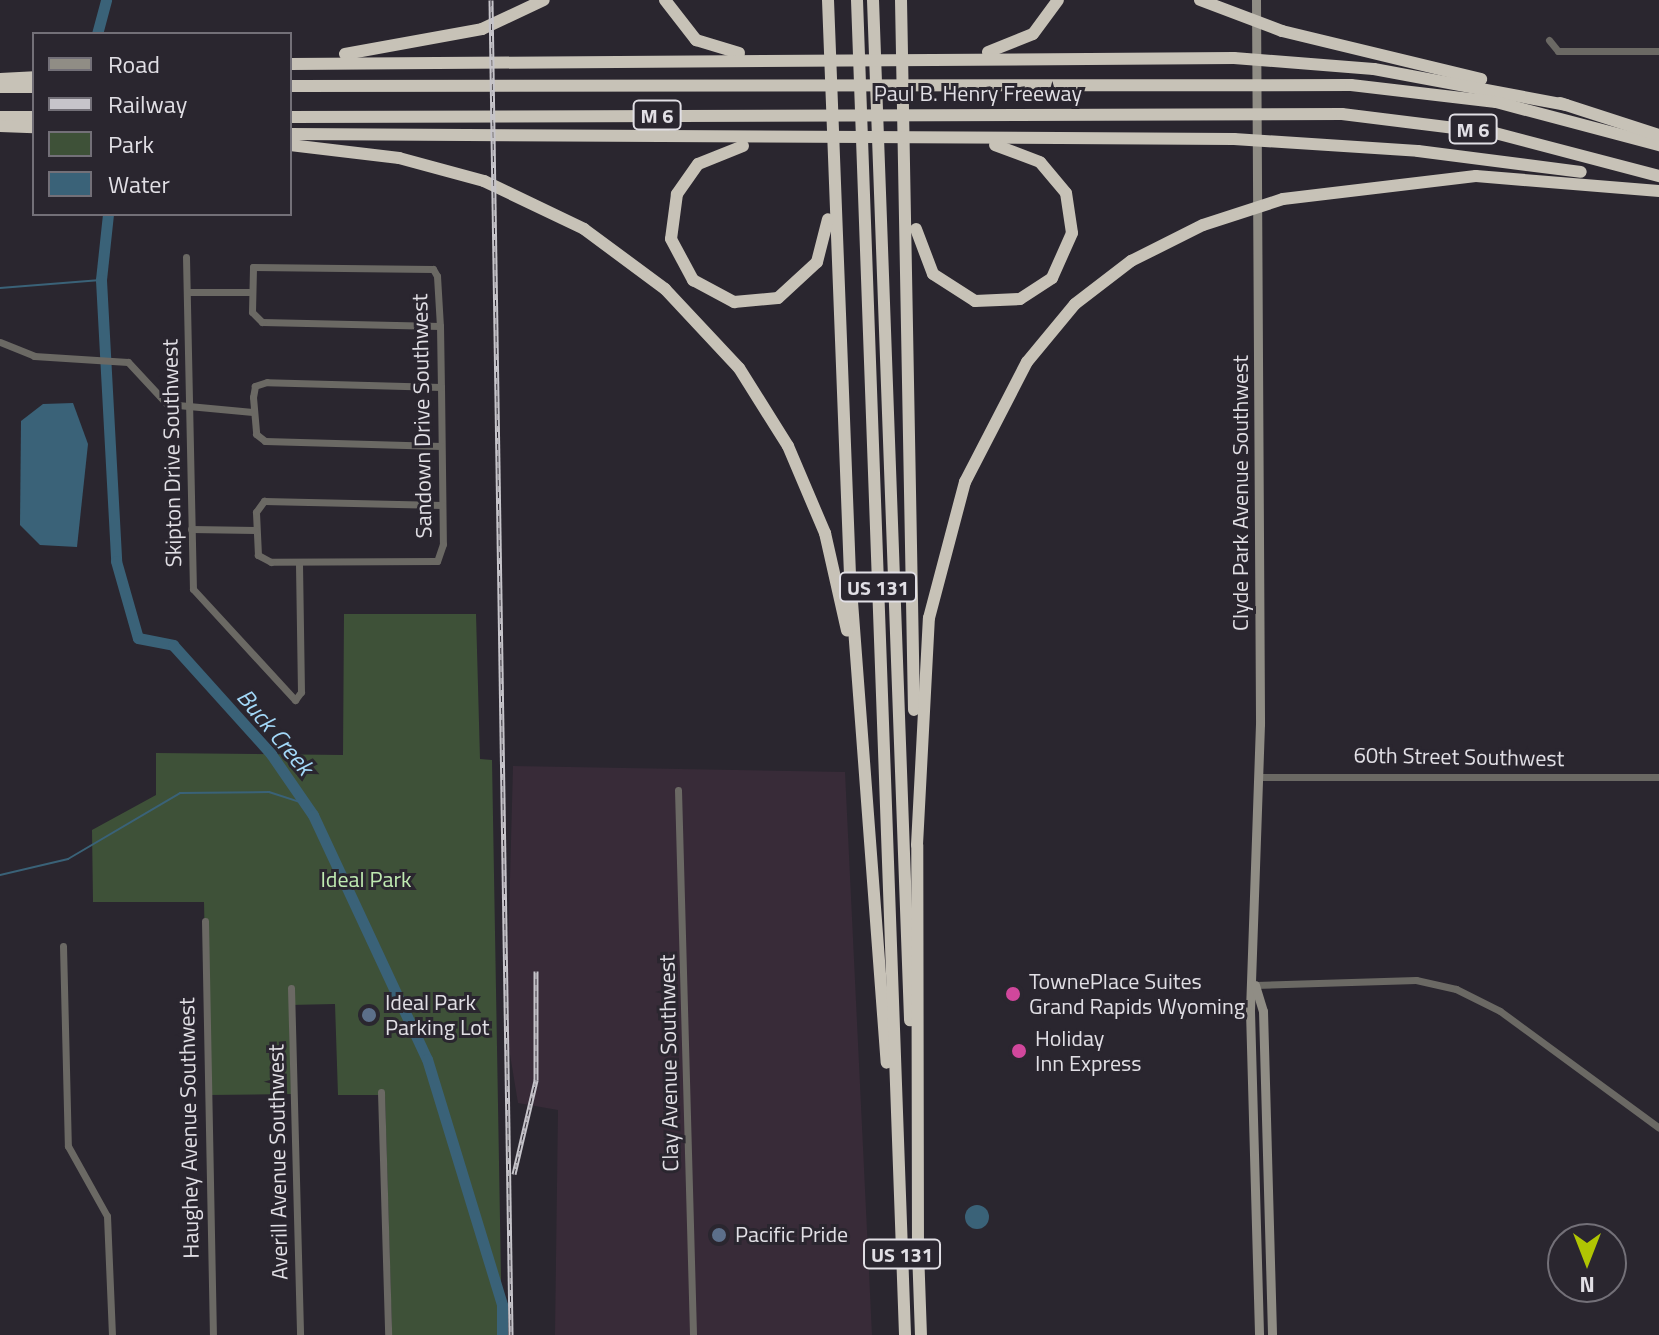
<!DOCTYPE html>
<html>
<head>
<meta charset="utf-8">
<style>
  body { margin:0 }
  #map { position:relative; width:1659px; height:1335px; overflow:hidden; background:#2a262f; font-family:"Titillium Web",sans-serif }
  div>[style] { position:absolute }
  [style*='--x'] { left:calc(var(--x)*1px); top:calc(var(--y)*1px); width:calc(var(--w)*1px); rotate:calc(var(--a)*1deg) }
  .industrial>* { inset:0; background:#382b38 }
  .green>* { inset:0; background:#3e5138 }
  .water>* { inset:0; background:#3a6278 }
  .round { border-radius:50% }
  .stream>* { height:2px; margin:-1px; padding:0 1px; transform-origin:1px; border-radius:1px; background:#3a6278 }
  .river>* { height:11px; margin:-5.5px; padding:0 5.5px; transform-origin:5.5px; border-radius:5.5px; background:#3a6278 }
  .street>* { height:7px; margin:-3.5px; padding:0 3.5px; transform-origin:3.5px; border-radius:3.5px; background:#6b6964 }
  .secondary>* { height:9px; margin:-4.5px; padding:0 4.5px; transform-origin:4.5px; border-radius:4.5px; background:#908d85 }
  .highway>* { height:12px; margin:-6px; padding:0 6px; transform-origin:6px; border-radius:6px; background:#c7c2b7 }
  .rail>* { height:5px; margin-top:-2.5px; transform-origin:0; background:repeating-linear-gradient(90deg,#2a262f 0 6px,#c6c4ca 0 12px); box-sizing:border-box; border-block:2px solid #c6c4ca }
  .dots>* { width:22px; height:22px; translate:-50% -50%; box-sizing:border-box; border:4px solid #2a262f; border-radius:50% }
  span { translate:-50% -50%; white-space:nowrap; text-align:center; line-height:1.15; -webkit-text-stroke:6px #2a262f; paint-order:stroke }
  .shield-label span { padding:2px 6px; background:#2a262f; border:2px solid; border-radius:6px; -webkit-text-stroke-width:0 }
  .shield-label { font-size:20px; color:#e1dfe5; font-weight:700 }
  .street-label { font-size:22px; color:#e1dfe5 }
  .park-label { font-size:22px; color:#bfeab1 }
  .poi-label { font-size:22px; color:#e1dfe5 }
  .left { translate:0 -50%; text-align:left }
  .water-label { font-size:24px; color:#a3d8f8; font-style:italic }
  .legend { position:absolute; left:32px; top:32px; width:260px; height:184px; box-sizing:border-box; background:#2a262f; border:2px solid #737078; margin:0; padding:10px 14px; list-style:none; font-size:24px; color:#e1dfe5 }
  .legend li { display:flex; align-items:center; gap:16px; height:40px }
  .legend b { width:40px; border:2px solid #737078 }
  .north { position:absolute; left:1547px; top:1223px; width:80px; height:80px; box-sizing:border-box; background:#2a262f; border:2px solid #737078; border-radius:50%; rotate:180deg; font-size:22px; font-weight:700; line-height:32px; text-align:center; color:#e1dfe5 }
  .north::after { content:''; display:block; margin:auto; width:28px; height:36px; background:#b0c503; clip-path:polygon(50% 0,100% 100%,50% 72%,0 100%) }
</style>
</head>
<body>
<div id="map">
  <div class="industrial">
    <div style="clip-path:polygon(513px 766px,845px 772px,872px 1335px,555px 1335px,558px 1110px,518px 1103px,506px 1030px)"></div>
  </div>
  <div class="green">
    <div style="clip-path:polygon(344px 614px,476px 614px,480px 759px,492px 760px,502px 1335px,392px 1335px,385px 1095px,338px 1095px,335px 1004px,289px 1005px,291px 1094px,208px 1095px,204px 902px,93px 902px,92px 830px,156px 795px,156px 753px,343px 755px)"></div>
  </div>
  <div class="water">
    <div style="clip-path:polygon(73px 403px,88px 444px,77px 547px,40px 545px,20px 525px,21px 421px,43px 404px)"></div>
    <div class="round" style="left:965px;top:1205px;width:24px;height:24px"></div>
  </div>
  <div class="stream">
    <div style="--x:0;--y:288;--w:101;--a:-4.5"></div>
    <div style="--x:0;--y:875;--w:70;--a:-13.2"></div>
    <div style="--x:68;--y:859;--w:130;--a:-30.5"></div>
    <div style="--x:180;--y:793;--w:89;--a:-0.6"></div>
    <div style="--x:269;--y:792;--w:36;--a:18"></div>
  </div>
  <div class="river">
    <div style="--x:97;--y:34;--w:35;--a:-75"></div>
    <div style="--x:108;--y:214;--w:66;--a:96.1"></div>
    <div style="--x:101;--y:280;--w:281;--a:86.9"></div>
    <div style="--x:116;--y:561;--w:80;--a:74.1"></div>
    <div style="--x:138;--y:638;--w:36;--a:11"></div>
    <div style="--x:173;--y:645;--w:147;--a:48"></div>
    <div style="--x:271;--y:754;--w:74;--a:55.5"></div>
    <div style="--x:313;--y:815;--w:269;--a:65"></div>
    <div style="--x:427;--y:1059;--w:257;--a:73"></div>
    <div style="--x:502;--y:1305;--w:30;--a:90"></div>
  </div>
  <div class="street">
    <div style="--x:1549;--y:40;--w:14;--a:51"></div>
    <div style="--x:1558;--y:51;--w:101;--a:0"></div>
    <div style="--x:186;--y:257;--w:332;--a:88.8"></div>
    <div style="--x:193;--y:589;--w:151;--a:47.4"></div>
    <div style="--x:295;--y:700;--w:10;--a:-53"></div>
    <div style="--x:301;--y:692;--w:129;--a:-90.9"></div>
    <div style="--x:187;--y:292;--w:65;--a:0"></div>
    <div style="--x:440;--y:326;--w:178;--a:-178.7"></div>
    <div style="--x:262;--y:322;--w:14;--a:-135"></div>
    <div style="--x:252;--y:312;--w:45;--a:-88.7"></div>
    <div style="--x:253;--y:267;--w:180;--a:0.6"></div>
    <div style="--x:433;--y:269;--w:8;--a:60"></div>
    <div style="--x:437;--y:276;--w:50;--a:86.6"></div>
    <div style="--x:440;--y:326;--w:61;--a:89.1"></div>
    <div style="--x:441;--y:387;--w:157;--a:89.3"></div>
    <div style="--x:443;--y:544;--w:18;--a:109"></div>
    <div style="--x:437;--y:561;--w:166;--a:179.7"></div>
    <div style="--x:271;--y:562;--w:15;--a:-152"></div>
    <div style="--x:258;--y:555;--w:43;--a:-92.7"></div>
    <div style="--x:256;--y:512;--w:14;--a:-54"></div>
    <div style="--x:264;--y:501;--w:178;--a:1.3"></div>
    <div style="--x:0;--y:342;--w:37;--a:22"></div>
    <div style="--x:34;--y:356;--w:94;--a:3.7"></div>
    <div style="--x:128;--y:362;--w:57;--a:47.1"></div>
    <div style="--x:167;--y:404;--w:86;--a:5.3"></div>
    <div style="--x:441;--y:387;--w:174;--a:-178.4"></div>
    <div style="--x:267;--y:382;--w:13;--a:162"></div>
    <div style="--x:255;--y:386;--w:11;--a:100"></div>
    <div style="--x:253;--y:397;--w:37;--a:85"></div>
    <div style="--x:256;--y:434;--w:11;--a:38"></div>
    <div style="--x:265;--y:441;--w:176;--a:1.6"></div>
    <div style="--x:191;--y:529;--w:64;--a:0.9"></div>
    <div style="--x:1259;--y:777;--w:400;--a:0"></div>
    <div style="--x:678;--y:790;--w:545;--a:88.42"></div>
    <div style="--x:205;--y:921;--w:414;--a:88.9"></div>
    <div style="--x:63;--y:946;--w:200;--a:88.6"></div>
    <div style="--x:68;--y:1146;--w:80;--a:60.9"></div>
    <div style="--x:107;--y:1216;--w:119;--a:87.6"></div>
    <div style="--x:1255;--y:985;--w:161;--a:-1.8"></div>
    <div style="--x:1416;--y:980;--w:41;--a:12.7"></div>
    <div style="--x:1456;--y:989;--w:49;--a:26.6"></div>
    <div style="--x:1500;--y:1011;--w:197;--a:36.3"></div>
    <div style="--x:291;--y:988;--w:347;--a:88.5"></div>
    <div style="--x:381;--y:1092;--w:243;--a:88.3"></div>
  </div>
  <div class="secondary">
    <div style="--x:1256;--y:0;--w:724;--a:89.68"></div>
    <div style="--x:1260;--y:724;--w:287;--a:92"></div>
    <div style="--x:1250;--y:1011;--w:324;--a:88.4"></div>
    <div style="--x:1255;--y:985;--w:27;--a:73"></div>
    <div style="--x:1263;--y:1011;--w:324;--a:88.4"></div>
  </div>
  <div class="highway">
    <div style="--x:665;--y:0;--w:51;--a:52.2"></div>
    <div style="--x:696;--y:40;--w:45;--a:16.8"></div>
    <div style="--x:828;--y:0;--w:575;--a:87.81"></div>
    <div style="--x:850;--y:575;--w:489;--a:85.7"></div>
    <div style="--x:857;--y:0;--w:1336;--a:87.94"></div>
    <div style="--x:873;--y:0;--w:1021;--a:87.92"></div>
    <div style="--x:901;--y:0;--w:710;--a:88.95"></div>
    <div style="--x:1200;--y:0;--w:88;--a:20.7"></div>
    <div style="--x:1282;--y:31;--w:205;--a:13.6"></div>
    <div style="--x:988;--y:52;--w:48;--a:-21.8"></div>
    <div style="--x:1033;--y:34;--w:42;--a:-53.7"></div>
    <div style="--x:345;--y:54;--w:139;--a:-10.3"></div>
    <div style="--x:482;--y:29;--w:68;--a:-25.1"></div>
    <div style="--x:290;--y:64;--w:944;--a:-0.36"></div>
    <div style="--x:1234;--y:58;--w:140;--a:4.5"></div>
    <div style="--x:1374;--y:69;--w:195;--a:10.6"></div>
    <div style="--x:0;--y:79;--w:34;--a:-3"></div>
    <div style="--x:290;--y:86;--w:1061;--a:-0.05"></div>
    <div style="--x:1351;--y:85;--w:146;--a:6.7"></div>
    <div style="--x:1496;--y:102;--w:169;--a:14.8"></div>
    <div style="--x:0;--y:87;--w:34;--a:0"></div>
    <div style="--x:1560;--y:103;--w:104;--a:17.9"></div>
    <div style="--x:0;--y:117;--w:34;--a:0"></div>
    <div style="--x:290;--y:117;--w:1052;--a:-0.16"></div>
    <div style="--x:1342;--y:114;--w:154;--a:7.1"></div>
    <div style="--x:1495;--y:133;--w:170;--a:14.7"></div>
    <div style="--x:0;--y:126;--w:34;--a:2"></div>
    <div style="--x:290;--y:134;--w:944;--a:0.3"></div>
    <div style="--x:1234;--y:139;--w:184;--a:3.7"></div>
    <div style="--x:1418;--y:151;--w:164;--a:7.3"></div>
    <div style="--x:290;--y:145;--w:110;--a:6.8"></div>
    <div style="--x:399;--y:158;--w:88;--a:15.1"></div>
    <div style="--x:484;--y:181;--w:111;--a:25.6"></div>
    <div style="--x:584;--y:229;--w:101;--a:36.5"></div>
    <div style="--x:665;--y:289;--w:108;--a:46.9"></div>
    <div style="--x:739;--y:368;--w:92;--a:57.9"></div>
    <div style="--x:788;--y:446;--w:95;--a:67"></div>
    <div style="--x:825;--y:533;--w:100;--a:77.3"></div>
    <div style="--x:743;--y:146;--w:48;--a:158.2"></div>
    <div style="--x:698;--y:164;--w:37;--a:125"></div>
    <div style="--x:677;--y:194;--w:45;--a:97.6"></div>
    <div style="--x:671;--y:239;--w:47;--a:61.8"></div>
    <div style="--x:693;--y:280;--w:47;--a:28.2"></div>
    <div style="--x:734;--y:302;--w:44;--a:-5.2"></div>
    <div style="--x:778;--y:298;--w:53;--a:-42.7"></div>
    <div style="--x:817;--y:262;--w:44;--a:-75.7"></div>
    <div style="--x:916;--y:229;--w:48;--a:69.3"></div>
    <div style="--x:933;--y:274;--w:50;--a:32.7"></div>
    <div style="--x:975;--y:301;--w:45;--a:-2.5"></div>
    <div style="--x:1020;--y:299;--w:38;--a:-33"></div>
    <div style="--x:1052;--y:278;--w:49;--a:-66"></div>
    <div style="--x:1072;--y:233;--w:40;--a:-98.5"></div>
    <div style="--x:1066;--y:193;--w:40;--a:-130"></div>
    <div style="--x:1040;--y:162;--w:48;--a:-159.3"></div>
    <div style="--x:918;--y:1250;--w:85;--a:88"></div>
    <div style="--x:918;--y:1258;--w:413;--a:-90.1"></div>
    <div style="--x:917;--y:845;--w:227;--a:-87"></div>
    <div style="--x:929;--y:618;--w:141;--a:-75.2"></div>
    <div style="--x:965;--y:482;--w:135;--a:-62.7"></div>
    <div style="--x:1027;--y:362;--w:75;--a:-50.4"></div>
    <div style="--x:1075;--y:304;--w:71;--a:-37.5"></div>
    <div style="--x:1131;--y:261;--w:80;--a:-26.6"></div>
    <div style="--x:1203;--y:225;--w:84;--a:-18"></div>
    <div style="--x:1283;--y:199;--w:194;--a:-6.8"></div>
    <div style="--x:1476;--y:176;--w:184;--a:4.7"></div>
  </div>
  <div class="rail">
    <div style="--x:491;--y:0;--w:1335;--a:89.14"></div>
    <div style="--x:514;--y:1174;--w:97;--a:-76.8"></div>
    <div style="--x:536;--y:1080;--w:109;--a:-90"></div>
  </div>
  <div class="dots">
    <div style="left:1013px;top:994px;background:#d1479c"></div>
    <div style="left:369px;top:1015px;background:#5c6f8a"></div>
    <div style="left:1019px;top:1051px;background:#d1479c"></div>
    <div style="left:719px;top:1235px;background:#5c6f8a"></div>
  </div>
  <div class="shield-label">
    <span style="left:657px;top:115px">M 6</span>
    <span style="left:1473px;top:129px">M 6</span>
    <span style="left:878px;top:587px">US 131</span>
    <span style="left:902px;top:1254px">US 131</span>
  </div>
  <div class="street-label">
    <span style="left:978px;top:94px">Paul B. Henry Freeway</span>
    <span style="left:422px;top:416px;rotate:-91deg">Sandown Drive Southwest</span>
    <span style="left:172px;top:453px;rotate:-91deg">Skipton Drive Southwest</span>
    <span style="left:1241px;top:493px;rotate:-90deg">Clyde Park Avenue Southwest</span>
    <span style="left:1459px;top:757px;rotate:1deg">60th Street Southwest</span>
    <span style="left:669px;top:1063px;rotate:-91deg">Clay Avenue Southwest</span>
    <span style="left:189px;top:1128px;rotate:-91deg">Haughey Avenue Southwest</span>
    <span style="left:278px;top:1162px;rotate:-91deg">Averill Avenue Southwest</span>
  </div>
  <div class="park-label">
    <span style="left:366px;top:880px">Ideal Park</span>
  </div>
  <div class="poi-label">
    <span class="left" style="left:1029px;top:994px">TownePlace Suites<br>Grand Rapids Wyoming</span>
    <span class="left" style="left:385px;top:1015px">Ideal Park<br>Parking Lot</span>
    <span class="left" style="left:1035px;top:1051px">Holiday<br>Inn Express</span>
    <span class="left" style="left:735px;top:1235px">Pacific Pride</span>
  </div>
  <div class="water-label">
    <span style="left:275px;top:732px;rotate:50deg">Buck Creek</span>
  </div>
  <ul class="legend">
  <li><b style="height:10px;background:#908d85"></b>Road</li>
  <li><b style="height:10px;background:#c6c4ca"></b>Railway</li>
  <li><b style="height:22px;background:#3e5138"></b>Park</li>
  <li><b style="height:22px;background:#3a6278"></b>Water</li>
  </ul>
  <div class="north">N</div>
</div>
</body>
</html>
